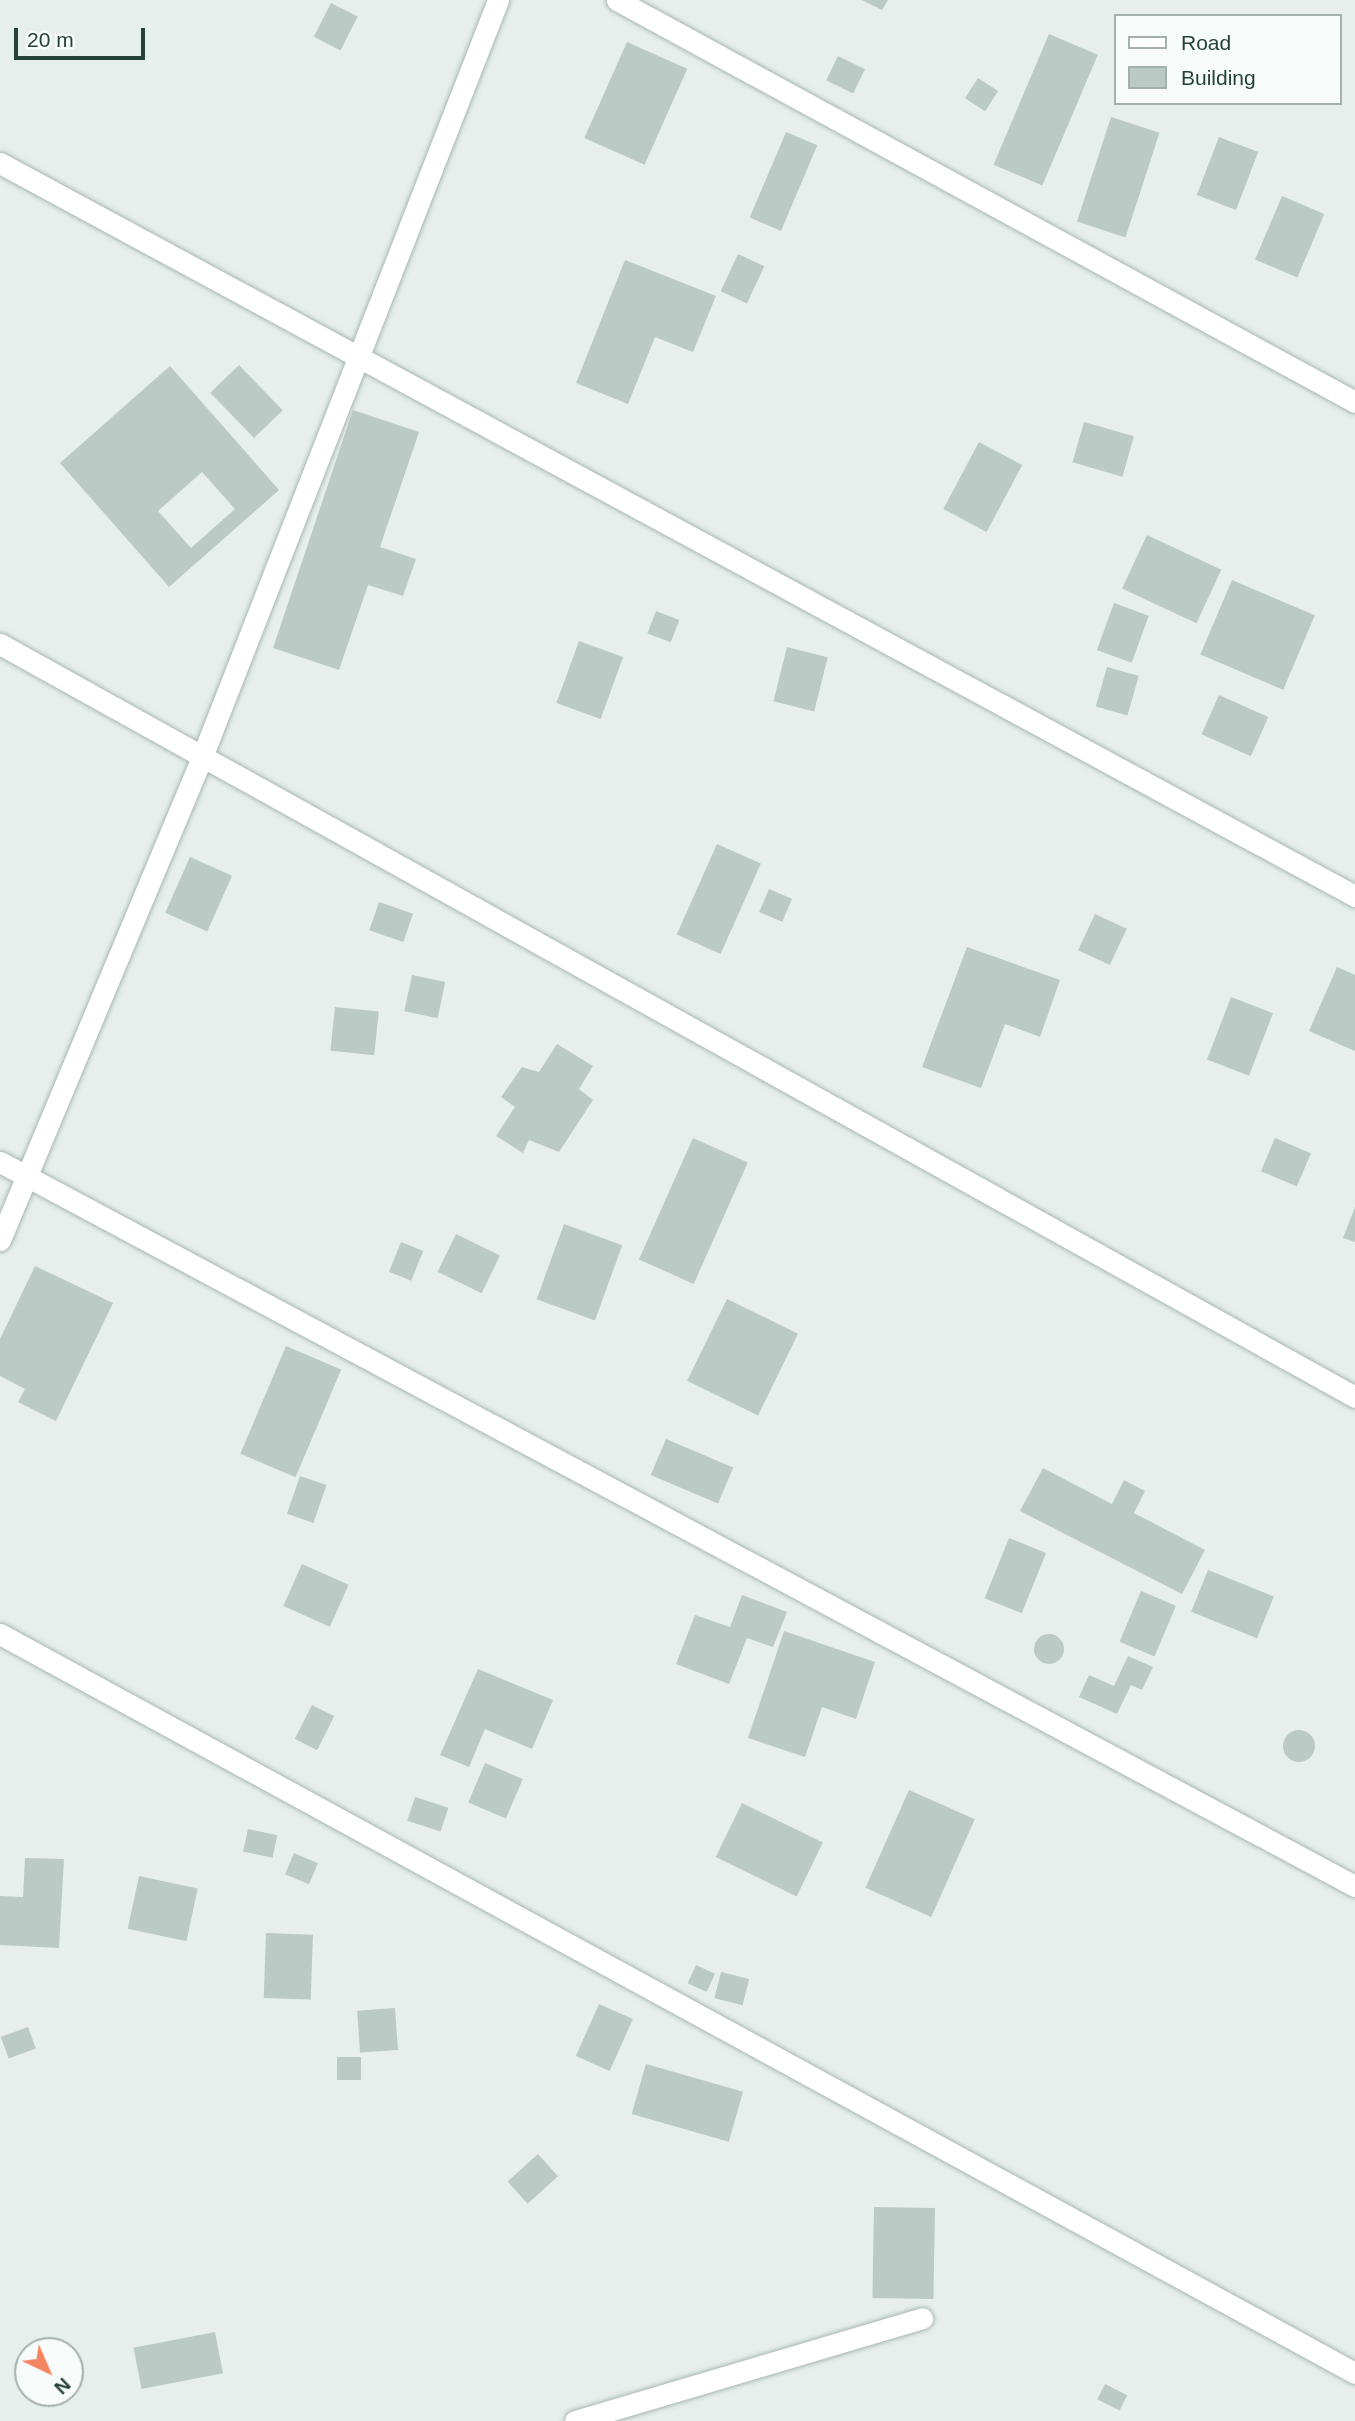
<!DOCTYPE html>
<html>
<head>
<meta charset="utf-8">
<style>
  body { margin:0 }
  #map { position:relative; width:1355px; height:2421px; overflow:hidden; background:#e6efeb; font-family:Helvetica,sans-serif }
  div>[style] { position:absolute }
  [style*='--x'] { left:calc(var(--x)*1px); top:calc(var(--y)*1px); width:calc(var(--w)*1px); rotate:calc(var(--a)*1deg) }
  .building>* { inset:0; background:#bbcac4; transform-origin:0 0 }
  .round { border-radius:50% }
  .roads { filter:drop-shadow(0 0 2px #a8b8b2) drop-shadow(0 0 2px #a8b8b2) }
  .street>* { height:21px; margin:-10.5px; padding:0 10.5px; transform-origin:10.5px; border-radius:10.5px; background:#fff }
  span { translate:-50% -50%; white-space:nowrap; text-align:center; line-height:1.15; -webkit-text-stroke:5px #f7fbf9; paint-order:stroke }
  .legend { position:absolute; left:1114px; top:14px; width:228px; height:91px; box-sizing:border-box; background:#f7fbf9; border:2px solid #a3b1ad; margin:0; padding:9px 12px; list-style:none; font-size:21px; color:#24423a }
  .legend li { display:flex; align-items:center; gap:14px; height:35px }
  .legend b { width:35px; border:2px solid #a3b1ad }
  .north { position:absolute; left:14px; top:2337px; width:70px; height:70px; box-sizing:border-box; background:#f7fbf9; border:2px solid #a3b1ad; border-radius:50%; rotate:136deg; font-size:19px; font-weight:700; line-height:28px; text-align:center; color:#24423a }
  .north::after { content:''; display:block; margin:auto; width:24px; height:32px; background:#f4845f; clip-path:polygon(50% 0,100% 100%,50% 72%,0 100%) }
  .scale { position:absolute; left:14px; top:28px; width:131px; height:32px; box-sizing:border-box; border:4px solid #24423a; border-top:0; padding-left:9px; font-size:21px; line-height:24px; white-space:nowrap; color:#24423a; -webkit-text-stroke:5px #f7fbf9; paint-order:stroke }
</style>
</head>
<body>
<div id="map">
  <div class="building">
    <div style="clip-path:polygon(862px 0,888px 0,882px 10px)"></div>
    <div style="left:331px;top:3px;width:30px;height:38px;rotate:27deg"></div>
    <div style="left:1049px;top:34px;width:53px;height:142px;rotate:23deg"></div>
    <div style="left:627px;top:42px;width:66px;height:105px;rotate:24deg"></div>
    <div style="left:838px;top:56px;width:30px;height:27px;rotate:26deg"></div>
    <div style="left:978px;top:78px;width:24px;height:24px;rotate:33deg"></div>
    <div style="left:1111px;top:117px;width:51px;height:110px;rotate:18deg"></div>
    <div style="left:786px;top:132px;width:34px;height:93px;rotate:23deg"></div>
    <div style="left:1219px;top:137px;width:42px;height:62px;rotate:21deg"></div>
    <div style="left:1282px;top:196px;width:46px;height:69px;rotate:23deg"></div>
    <div style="left:738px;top:254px;width:29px;height:41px;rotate:25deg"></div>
    <div style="clip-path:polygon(625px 260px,716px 296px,693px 352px,655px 337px,628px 404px,576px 383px)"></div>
    <div style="left:239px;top:365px;width:63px;height:40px;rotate:46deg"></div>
    <div style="clip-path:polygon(evenodd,170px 366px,279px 490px,169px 587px,60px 463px,170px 366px,202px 472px,235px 509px,191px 548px,158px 511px,202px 472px)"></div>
    <div style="clip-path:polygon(353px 410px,419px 432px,380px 547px,416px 559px,403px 596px,368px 585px,339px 670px,273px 648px)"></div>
    <div style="left:1084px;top:422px;width:52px;height:42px;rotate:16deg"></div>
    <div style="left:979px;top:442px;width:49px;height:76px;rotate:28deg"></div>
    <div style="left:1147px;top:535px;width:82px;height:59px;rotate:25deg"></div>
    <div style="left:1232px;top:580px;width:90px;height:81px;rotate:23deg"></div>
    <div style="left:1114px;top:603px;width:37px;height:50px;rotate:20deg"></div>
    <div style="left:656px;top:611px;width:25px;height:24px;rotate:21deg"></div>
    <div style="left:579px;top:641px;width:47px;height:66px;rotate:20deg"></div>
    <div style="left:787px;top:647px;width:42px;height:56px;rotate:14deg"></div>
    <div style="left:1107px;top:667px;width:33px;height:41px;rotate:16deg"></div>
    <div style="left:1219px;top:695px;width:54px;height:43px;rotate:24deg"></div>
    <div style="left:717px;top:844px;width:48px;height:99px;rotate:24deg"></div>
    <div style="left:190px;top:857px;width:46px;height:61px;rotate:24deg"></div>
    <div style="left:769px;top:889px;width:25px;height:25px;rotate:23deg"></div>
    <div style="left:379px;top:902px;width:36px;height:30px;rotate:19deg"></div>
    <div style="left:1095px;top:914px;width:35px;height:40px;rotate:25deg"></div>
    <div style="clip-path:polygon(967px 947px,1060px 980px,1040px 1037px,1005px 1024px,981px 1088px,922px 1067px)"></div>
    <div style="clip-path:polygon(1337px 967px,1355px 975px,1355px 1051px,1309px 1031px)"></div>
    <div style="left:412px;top:975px;width:34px;height:37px;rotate:12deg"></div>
    <div style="left:1231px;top:997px;width:45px;height:67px;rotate:21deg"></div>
    <div style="left:335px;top:1007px;width:44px;height:44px;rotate:6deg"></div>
    <div style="clip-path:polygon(557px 1044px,593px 1066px,579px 1089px,593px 1100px,559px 1152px,529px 1140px,523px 1153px,496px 1136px,515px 1107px,501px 1097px,522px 1067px,539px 1072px)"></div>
    <div style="left:693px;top:1138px;width:60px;height:133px;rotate:24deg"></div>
    <div style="left:1275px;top:1138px;width:39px;height:36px;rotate:23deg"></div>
    <div style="clip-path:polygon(1355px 1207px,1355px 1242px,1343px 1238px)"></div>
    <div style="left:564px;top:1224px;width:62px;height:80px;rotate:20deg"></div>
    <div style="left:456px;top:1234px;width:49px;height:42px;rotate:26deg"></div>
    <div style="left:401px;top:1242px;width:24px;height:32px;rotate:22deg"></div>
    <div style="clip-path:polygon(35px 1266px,113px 1303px,56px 1421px,18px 1402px,25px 1389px,0 1376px,0 1339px)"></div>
    <div style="left:727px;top:1299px;width:79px;height:91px;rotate:26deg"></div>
    <div style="left:286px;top:1346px;width:60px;height:117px;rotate:23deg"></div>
    <div style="left:666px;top:1439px;width:73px;height:39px;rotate:23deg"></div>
    <div style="clip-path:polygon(1043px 1468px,1112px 1504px,1124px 1480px,1145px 1491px,1134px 1513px,1205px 1550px,1182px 1594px,1020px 1511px)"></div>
    <div style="left:300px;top:1476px;width:28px;height:40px;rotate:19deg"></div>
    <div style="left:1009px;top:1538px;width:40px;height:65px;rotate:22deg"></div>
    <div style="left:302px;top:1564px;width:51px;height:46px;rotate:24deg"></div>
    <div style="left:1208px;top:1570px;width:71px;height:45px;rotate:22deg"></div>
    <div style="left:1141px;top:1591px;width:38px;height:55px;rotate:23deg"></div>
    <div style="clip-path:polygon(742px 1595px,787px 1612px,773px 1647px,747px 1638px,729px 1684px,676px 1664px,695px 1615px,730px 1627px)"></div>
    <div style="clip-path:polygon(784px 1631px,875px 1662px,856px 1719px,822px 1707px,805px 1757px,748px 1738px)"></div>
    <div class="round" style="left:1034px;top:1634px;width:30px;height:30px"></div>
    <div style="clip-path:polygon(1128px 1656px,1153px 1667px,1142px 1690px,1131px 1685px,1117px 1714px,1079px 1697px,1089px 1675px,1114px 1686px)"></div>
    <div style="clip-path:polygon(478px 1669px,553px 1700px,532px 1749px,485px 1729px,469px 1767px,440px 1755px)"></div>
    <div style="left:312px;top:1705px;width:25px;height:38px;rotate:27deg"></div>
    <div class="round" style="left:1283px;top:1730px;width:32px;height:32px"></div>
    <div style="left:485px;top:1763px;width:41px;height:43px;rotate:23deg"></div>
    <div style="left:909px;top:1790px;width:72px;height:107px;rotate:24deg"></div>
    <div style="left:415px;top:1797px;width:35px;height:25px;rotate:18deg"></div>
    <div style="left:742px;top:1803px;width:90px;height:60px;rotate:26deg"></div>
    <div style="left:248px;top:1829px;width:30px;height:23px;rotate:12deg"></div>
    <div style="left:294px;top:1853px;width:26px;height:23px;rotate:23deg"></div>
    <div style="clip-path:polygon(25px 1858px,64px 1859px,59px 1948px,0 1945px,0 1896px,23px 1897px)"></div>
    <div style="left:139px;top:1876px;width:60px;height:54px;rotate:12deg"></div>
    <div style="left:266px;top:1933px;width:47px;height:65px;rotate:2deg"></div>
    <div style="left:696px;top:1965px;width:21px;height:20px;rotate:25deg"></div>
    <div style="left:721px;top:1972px;width:29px;height:27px;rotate:14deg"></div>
    <div style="left:599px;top:2004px;width:37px;height:57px;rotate:24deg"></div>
    <div style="left:395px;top:2008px;width:42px;height:38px;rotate:86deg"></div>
    <div style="left:28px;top:2027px;width:23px;height:29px;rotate:70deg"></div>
    <div style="left:361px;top:2057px;width:23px;height:24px;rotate:90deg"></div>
    <div style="left:646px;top:2064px;width:101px;height:52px;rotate:16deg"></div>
    <div style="left:538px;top:2154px;width:30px;height:41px;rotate:48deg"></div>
    <div style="left:874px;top:2207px;width:61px;height:91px;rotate:1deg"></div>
    <div style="left:215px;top:2332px;width:42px;height:83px;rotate:79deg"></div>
    <div style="left:1105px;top:2384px;width:25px;height:17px;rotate:27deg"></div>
  </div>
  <div class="roads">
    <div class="street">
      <div style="--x:617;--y:0;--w:840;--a:28.58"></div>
      <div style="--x:0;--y:163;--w:1541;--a:28.41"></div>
      <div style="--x:0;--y:644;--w:1550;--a:29.06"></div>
      <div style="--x:0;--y:1162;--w:1536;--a:28.12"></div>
      <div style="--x:0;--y:1240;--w:524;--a:-67.3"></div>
      <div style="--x:202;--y:757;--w:813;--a:-68.64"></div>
      <div style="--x:0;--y:1634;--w:1543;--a:28.61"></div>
      <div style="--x:575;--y:2421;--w:362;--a:-16.5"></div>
    </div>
  </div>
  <ul class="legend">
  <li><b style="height:9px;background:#fff"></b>Road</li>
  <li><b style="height:19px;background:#bbcac4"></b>Building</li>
  </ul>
  <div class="north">N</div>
  <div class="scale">20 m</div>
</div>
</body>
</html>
